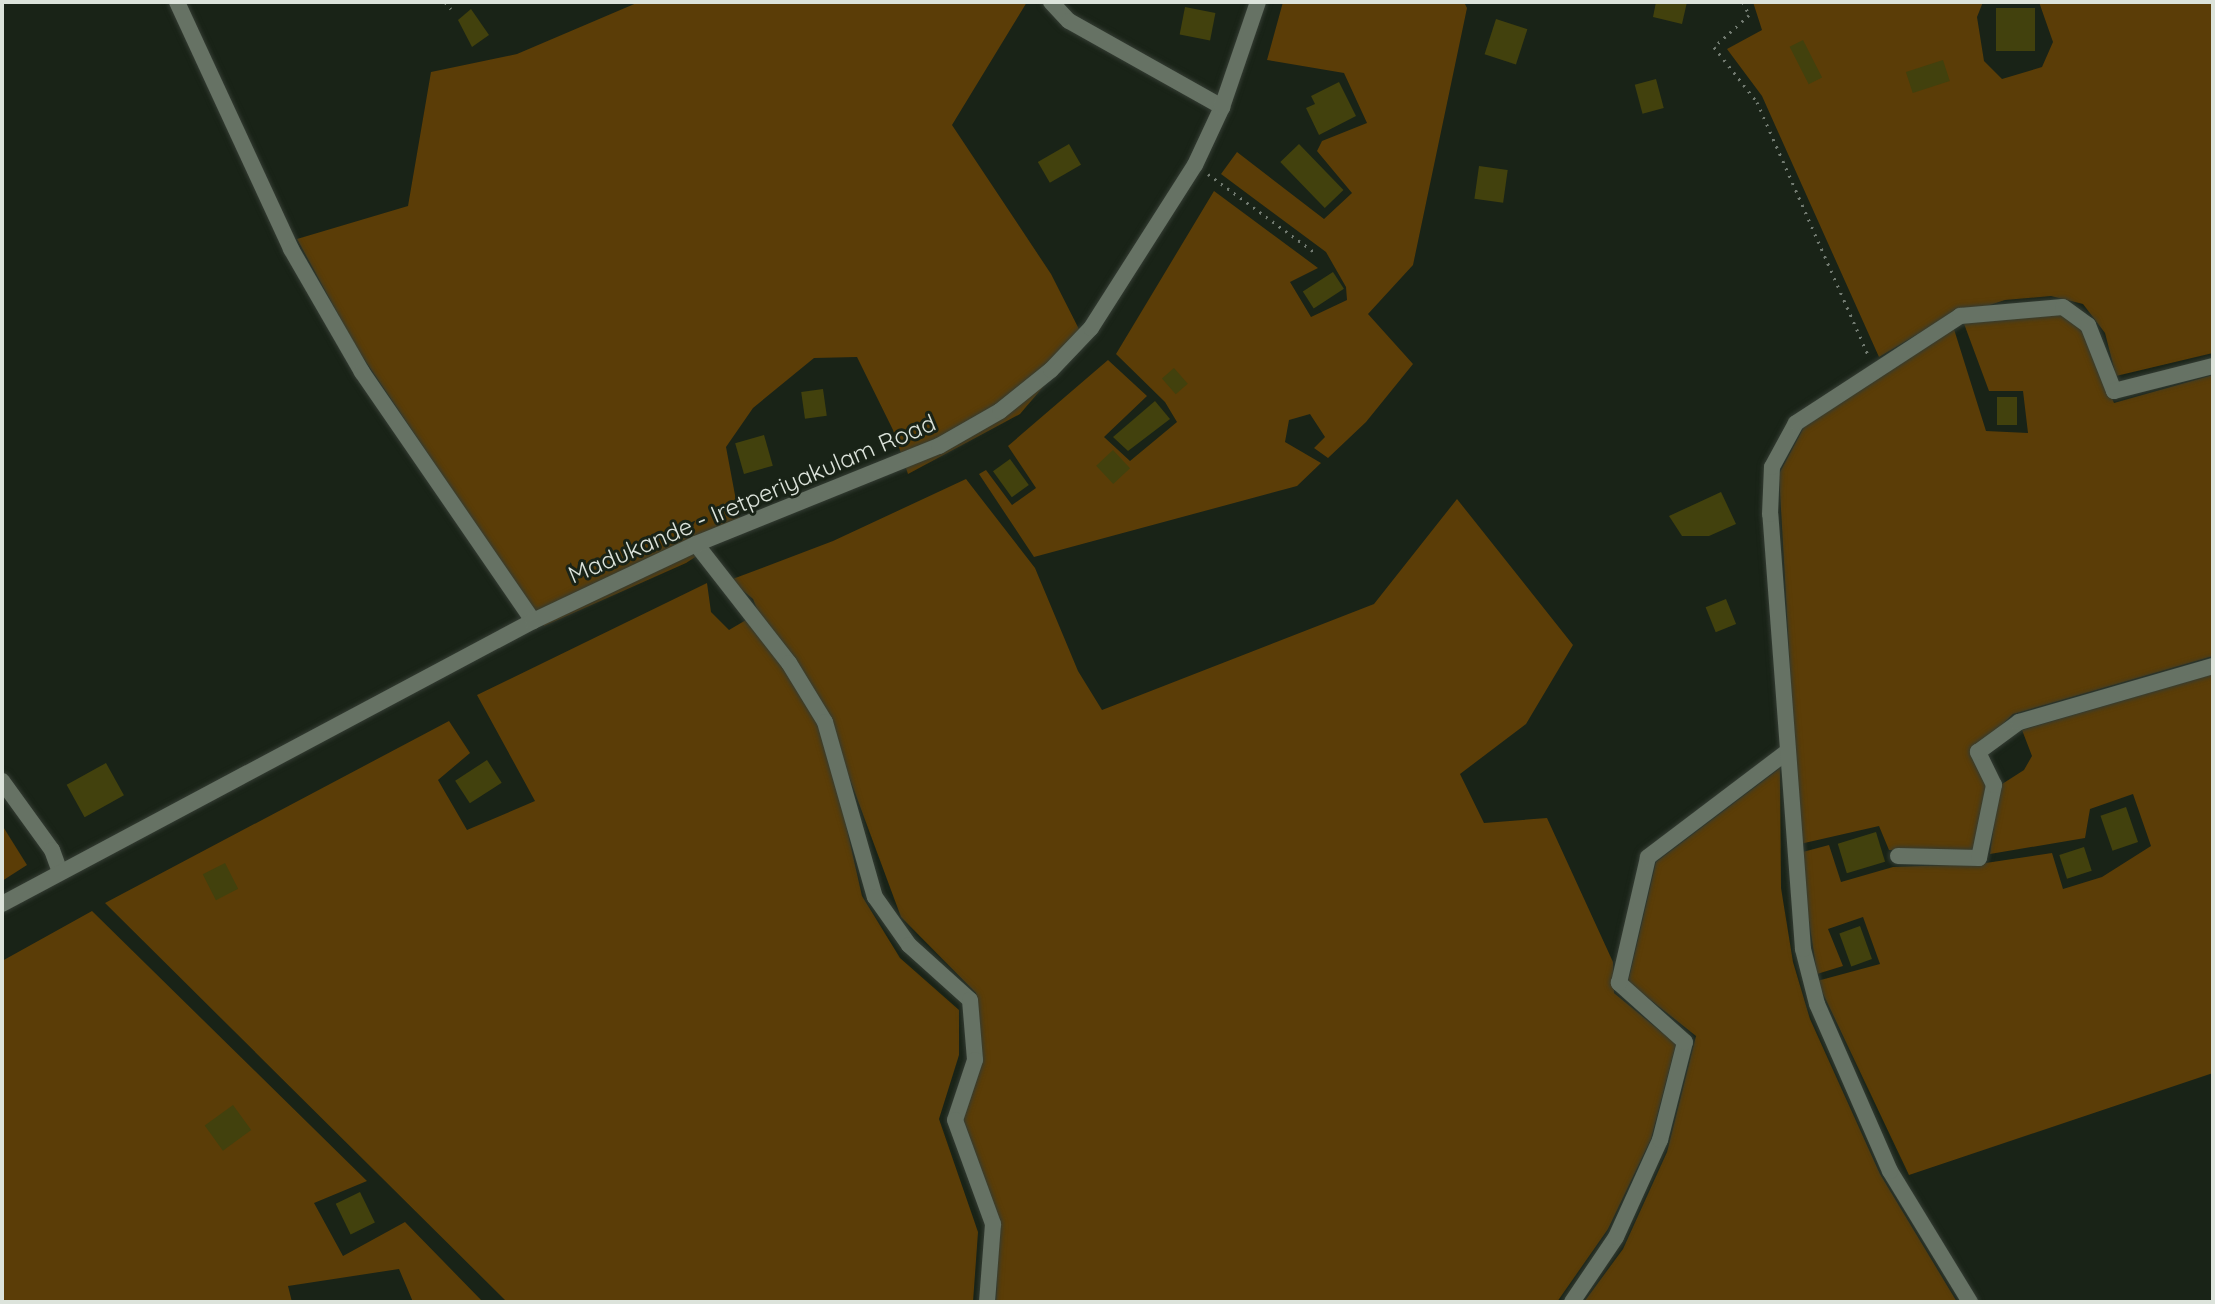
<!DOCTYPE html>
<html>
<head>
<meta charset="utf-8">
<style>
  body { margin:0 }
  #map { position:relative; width:2215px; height:1304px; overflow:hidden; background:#192317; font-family:Quicksand,sans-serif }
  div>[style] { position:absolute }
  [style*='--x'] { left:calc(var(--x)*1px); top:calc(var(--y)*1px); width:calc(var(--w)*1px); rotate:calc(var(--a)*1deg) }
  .green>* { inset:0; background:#5b3d07 }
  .building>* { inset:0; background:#42410d; transform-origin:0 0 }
  .path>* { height:3px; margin-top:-1.5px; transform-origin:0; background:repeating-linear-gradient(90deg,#727b71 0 2px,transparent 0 8px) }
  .roads { filter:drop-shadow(0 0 2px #343c33) drop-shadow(0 0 2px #343c33) }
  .minor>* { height:16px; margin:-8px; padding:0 8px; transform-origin:8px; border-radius:8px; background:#667264 }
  span { translate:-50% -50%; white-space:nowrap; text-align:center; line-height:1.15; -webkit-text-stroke:6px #192317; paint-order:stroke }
  .street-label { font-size:24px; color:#dce3db }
  .frame { position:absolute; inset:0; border:4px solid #dce3db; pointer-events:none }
</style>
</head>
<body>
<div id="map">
  <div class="green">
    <div style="clip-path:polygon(639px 2px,1027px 2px,952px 125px,1051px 274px,1084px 339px,1020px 414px,908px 474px,893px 430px,857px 357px,814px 358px,753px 408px,726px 447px,741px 527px,686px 563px,544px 626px,356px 347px,297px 239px,408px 206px,431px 72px,517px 54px)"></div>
    <div style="clip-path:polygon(1283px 2px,1464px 2px,1467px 8px,1413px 265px,1368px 314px,1413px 364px,1366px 422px,1328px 458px,1314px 448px,1325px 437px,1310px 414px,1289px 420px,1285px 442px,1321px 463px,1297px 486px,1034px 557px,979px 474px,986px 470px,1012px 505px,1036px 488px,1008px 446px,1108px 360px,1147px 396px,1104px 437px,1130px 461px,1177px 422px,1165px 402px,1116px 354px,1214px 191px,1318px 268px,1290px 282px,1311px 317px,1347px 300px,1346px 287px,1326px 252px,1221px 174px,1237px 152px,1324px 219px,1352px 193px,1317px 151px,1322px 141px,1367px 123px,1344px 73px,1267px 60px)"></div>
    <div style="clip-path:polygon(1753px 2px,1983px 2px,1977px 17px,1984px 61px,2002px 79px,2042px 67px,2053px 42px,2039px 2px,2213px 2px,2213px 353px,2116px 376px,2105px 333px,2083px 304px,2051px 296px,2005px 300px,1938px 322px,1879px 357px,1762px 96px,1727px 49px,1762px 30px)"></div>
    <div style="clip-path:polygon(2061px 314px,2083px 331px,2114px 403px,2213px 375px,2213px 656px,2013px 714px,1971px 755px,1986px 785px,1974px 850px,1889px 850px,1879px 826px,1800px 844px,1779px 474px,1804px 427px,1953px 326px,1986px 431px,2028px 433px,2023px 391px,1989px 391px,1963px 321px)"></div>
    <div style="clip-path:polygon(966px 479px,1035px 568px,1078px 671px,1102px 710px,1374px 604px,1457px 499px,1573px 645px,1526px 724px,1460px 774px,1484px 823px,1547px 818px,1613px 962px,1614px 993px,1676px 1044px,1651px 1139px,1608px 1229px,1557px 1302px,996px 1302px,999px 1220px,963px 1118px,982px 1057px,976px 993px,901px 917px,828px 720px,764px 627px,753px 599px,730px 580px,833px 541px)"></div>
    <div style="clip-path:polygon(707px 583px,711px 612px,729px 630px,746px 620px,786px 664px,823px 723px,862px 896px,900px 958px,959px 1010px,959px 1055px,939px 1119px,978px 1232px,973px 1302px,507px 1302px,105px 903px,449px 721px,470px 753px,438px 780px,467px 830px,535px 801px,477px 695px)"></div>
    <div style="clip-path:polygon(2213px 674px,2213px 1073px,1909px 1175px,1817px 981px,1880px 964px,1863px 917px,1828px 929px,1843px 966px,1817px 974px,1799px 853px,1829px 845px,1841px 882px,1893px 867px,1979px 864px,2052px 853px,2063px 889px,2102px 877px,2151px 846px,2133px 794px,2090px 809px,2085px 838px,1990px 854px,1999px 786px,2024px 770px,2032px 756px,2022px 730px)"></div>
    <div style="clip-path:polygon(1780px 768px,1781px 888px,1793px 962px,1810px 1019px,1880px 1174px,1957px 1302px,1584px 1302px,1623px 1249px,1667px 1152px,1696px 1036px,1628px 982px,1656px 862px)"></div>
    <div style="clip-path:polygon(2px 825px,27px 865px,2px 881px)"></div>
    <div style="clip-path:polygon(92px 911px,367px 1181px,314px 1203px,343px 1256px,405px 1222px,483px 1302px,413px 1302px,399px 1269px,288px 1286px,292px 1302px,2px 1302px,2px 961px)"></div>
  </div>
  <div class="building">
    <div style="clip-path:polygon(1656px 2px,1687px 2px,1682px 24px,1653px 17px)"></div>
    <div style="left:1185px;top:7px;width:31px;height:28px;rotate:11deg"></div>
    <div style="left:1996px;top:8px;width:39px;height:43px"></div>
    <div style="clip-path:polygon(471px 9px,489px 35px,472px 47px,458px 20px)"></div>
    <div style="left:1496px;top:19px;width:33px;height:37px;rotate:18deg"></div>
    <div style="left:1803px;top:40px;width:42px;height:15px;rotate:63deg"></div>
    <div style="left:1943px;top:60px;width:22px;height:39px;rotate:72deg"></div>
    <div style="left:1656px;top:79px;width:30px;height:22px;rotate:75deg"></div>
    <div style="clip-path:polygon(1339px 82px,1356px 116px,1319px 135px,1306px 108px,1315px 104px,1311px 96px)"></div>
    <div style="left:1069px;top:144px;width:24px;height:36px;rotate:60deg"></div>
    <div style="left:1299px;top:144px;width:64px;height:26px;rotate:46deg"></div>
    <div style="left:1479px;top:166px;width:29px;height:33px;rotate:8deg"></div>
    <div style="left:1333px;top:272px;width:20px;height:36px;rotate:57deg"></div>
    <div style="left:1174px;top:368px;width:21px;height:16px;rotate:49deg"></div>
    <div style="left:823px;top:389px;width:27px;height:22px;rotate:82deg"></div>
    <div style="left:1997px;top:397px;width:20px;height:28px"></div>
    <div style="clip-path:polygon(1155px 401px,1170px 419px,1128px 451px,1113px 437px)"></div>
    <div style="left:764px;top:435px;width:32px;height:30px;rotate:74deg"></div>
    <div style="left:1113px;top:450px;width:25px;height:23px;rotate:47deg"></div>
    <div style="left:1010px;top:459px;width:32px;height:21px;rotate:54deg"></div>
    <div style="clip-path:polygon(1721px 492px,1736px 524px,1709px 536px,1682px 536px,1669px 516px)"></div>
    <div style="left:1726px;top:599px;width:27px;height:22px;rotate:68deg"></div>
    <div style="left:487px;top:760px;width:27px;height:38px;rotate:57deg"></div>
    <div style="left:106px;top:763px;width:37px;height:45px;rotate:61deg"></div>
    <div style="left:2126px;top:807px;width:37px;height:27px;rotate:71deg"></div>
    <div style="left:1876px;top:832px;width:31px;height:40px;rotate:73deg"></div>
    <div style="left:2084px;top:847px;width:25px;height:26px;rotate:72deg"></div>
    <div style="left:225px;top:863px;width:29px;height:25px;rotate:63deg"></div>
    <div style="left:1860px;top:926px;width:35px;height:22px;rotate:70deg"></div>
    <div style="left:233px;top:1105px;width:31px;height:35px;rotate:54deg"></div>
    <div style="left:360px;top:1192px;width:34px;height:27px;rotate:64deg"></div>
  </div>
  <div class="path">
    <div style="--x:445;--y:2;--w:9;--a:49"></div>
    <div style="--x:1743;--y:2;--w:14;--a:65"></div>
    <div style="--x:1749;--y:15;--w:47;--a:137.6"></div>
    <div style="--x:1714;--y:47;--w:70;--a:52"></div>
    <div style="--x:1757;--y:102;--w:279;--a:66.3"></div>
    <div style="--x:1208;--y:174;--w:132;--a:36.3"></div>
  </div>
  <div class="roads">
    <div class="minor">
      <div style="--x:177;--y:2;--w:272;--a:65.2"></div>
      <div style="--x:291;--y:249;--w:142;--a:60"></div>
      <div style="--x:362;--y:372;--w:302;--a:55.5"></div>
      <div style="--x:1051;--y:2;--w:26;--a:47"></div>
      <div style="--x:1069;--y:21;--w:176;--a:29.3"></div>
      <div style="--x:696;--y:544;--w:151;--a:52"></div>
      <div style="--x:789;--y:663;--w:69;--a:58.6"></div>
      <div style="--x:825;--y:722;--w:182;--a:74.1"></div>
      <div style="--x:875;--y:897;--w:59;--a:54.7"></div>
      <div style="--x:909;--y:945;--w:82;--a:42"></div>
      <div style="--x:970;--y:1000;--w:60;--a:85.2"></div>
      <div style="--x:975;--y:1060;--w:63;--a:108.4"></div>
      <div style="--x:955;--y:1120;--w:111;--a:69.9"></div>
      <div style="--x:993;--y:1224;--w:78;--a:94.4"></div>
      <div style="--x:2;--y:781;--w:85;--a:54.1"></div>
      <div style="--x:52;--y:850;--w:23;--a:70"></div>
      <div style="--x:1898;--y:856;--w:81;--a:1.4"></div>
      <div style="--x:1979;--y:858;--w:75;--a:-78.4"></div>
      <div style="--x:1994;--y:785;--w:37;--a:-116"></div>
      <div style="--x:1978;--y:752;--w:51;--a:-36.2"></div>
      <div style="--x:2019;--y:722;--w:202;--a:-16.1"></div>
      <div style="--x:2;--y:904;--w:602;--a:-28.06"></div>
      <div style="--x:533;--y:621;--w:180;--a:-25.3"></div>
      <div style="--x:696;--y:544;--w:262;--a:-22"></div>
      <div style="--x:939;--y:446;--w:70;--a:-29.8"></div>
      <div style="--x:1000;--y:411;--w:65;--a:-38.8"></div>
      <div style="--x:1051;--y:370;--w:58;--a:-46.4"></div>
      <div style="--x:1091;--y:328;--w:193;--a:-57.5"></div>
      <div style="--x:1195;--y:165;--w:64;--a:-65"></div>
      <div style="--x:1222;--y:107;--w:111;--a:-71.1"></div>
      <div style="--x:1572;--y:1302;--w:78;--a:-55.9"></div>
      <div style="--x:1616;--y:1237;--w:107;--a:-65.6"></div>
      <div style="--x:1660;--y:1140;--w:101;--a:-75.7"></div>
      <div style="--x:1685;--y:1042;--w:89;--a:-138.2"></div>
      <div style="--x:1619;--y:983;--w:129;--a:-77"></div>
      <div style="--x:1648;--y:857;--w:174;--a:-37.1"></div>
      <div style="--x:1970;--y:1302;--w:153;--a:-121.4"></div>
      <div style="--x:1890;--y:1171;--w:182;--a:-113.6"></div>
      <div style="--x:1817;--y:1004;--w:57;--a:-104.3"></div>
      <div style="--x:1803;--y:949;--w:436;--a:-94.3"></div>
      <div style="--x:1770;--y:514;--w:47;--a:-87.6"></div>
      <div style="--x:1772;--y:467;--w:50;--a:-61.4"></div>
      <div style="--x:1796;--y:423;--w:196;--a:-33.1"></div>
      <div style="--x:1960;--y:316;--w:103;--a:-5"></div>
      <div style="--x:2063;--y:307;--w:31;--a:36"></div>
      <div style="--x:2088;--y:325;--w:71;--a:68.5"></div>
      <div style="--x:2114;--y:391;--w:102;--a:-14.2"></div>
    </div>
  </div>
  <div class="street-label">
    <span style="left:752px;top:499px;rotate:-23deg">Madukande - Iretperiyakulam Road</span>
  </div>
  <div class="frame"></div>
</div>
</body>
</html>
